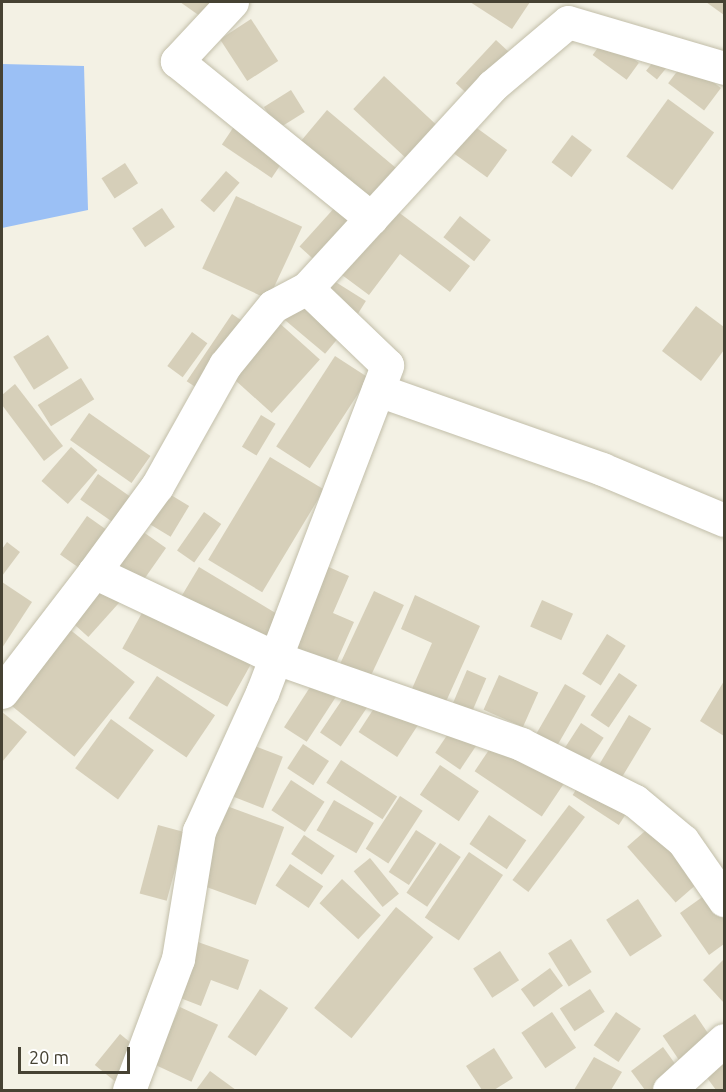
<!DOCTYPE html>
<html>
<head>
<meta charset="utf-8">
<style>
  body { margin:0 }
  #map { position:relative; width:726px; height:1092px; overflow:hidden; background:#f3f1e4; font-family:Ubuntu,sans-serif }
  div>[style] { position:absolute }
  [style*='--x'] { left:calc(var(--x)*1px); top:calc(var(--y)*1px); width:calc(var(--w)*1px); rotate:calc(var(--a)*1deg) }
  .water>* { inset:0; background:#9bc0f5 }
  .building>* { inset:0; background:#d6cfb9; transform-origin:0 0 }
  .roads { filter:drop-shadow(0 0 2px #c2bea9) drop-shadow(0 0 2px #c2bea9) }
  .minor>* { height:33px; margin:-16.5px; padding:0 16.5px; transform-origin:16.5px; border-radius:16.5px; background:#fff }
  span { translate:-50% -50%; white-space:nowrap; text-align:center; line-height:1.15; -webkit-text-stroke:4.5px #fff; paint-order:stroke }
  .frame { position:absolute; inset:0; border:3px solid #464233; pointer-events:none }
  .scale { position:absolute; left:18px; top:1047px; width:112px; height:27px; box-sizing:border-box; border:3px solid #464233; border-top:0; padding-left:8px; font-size:18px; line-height:21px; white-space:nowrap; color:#464233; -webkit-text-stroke:4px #fff; paint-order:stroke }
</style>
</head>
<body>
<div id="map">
  <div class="water">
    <div style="clip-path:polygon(2px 64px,84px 66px,88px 210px,2px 228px)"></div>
  </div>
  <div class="building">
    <div style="clip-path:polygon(180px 2px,222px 2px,207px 21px)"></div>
    <div style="clip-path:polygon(470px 2px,530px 2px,512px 29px)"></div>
    <div style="clip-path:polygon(706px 2px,724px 2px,724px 15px)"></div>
    <div style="left:251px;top:19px;width:50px;height:37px;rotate:57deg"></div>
    <div style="left:605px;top:38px;width:42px;height:21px;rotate:36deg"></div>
    <div style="left:496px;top:40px;width:25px;height:59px;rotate:43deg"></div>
    <div style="left:658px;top:56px;width:14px;height:19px;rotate:39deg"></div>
    <div style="left:685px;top:61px;width:45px;height:28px;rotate:37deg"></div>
    <div style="left:384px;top:76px;width:77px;height:45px;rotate:43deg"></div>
    <div style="left:291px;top:90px;width:26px;height:32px;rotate:58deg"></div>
    <div style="left:668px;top:99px;width:57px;height:71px;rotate:36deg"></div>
    <div style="left:327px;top:110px;width:99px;height:48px;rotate:40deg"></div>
    <div style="left:237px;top:122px;width:60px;height:27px;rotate:34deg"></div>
    <div style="left:474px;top:126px;width:41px;height:34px;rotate:36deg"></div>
    <div style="left:572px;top:135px;width:25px;height:34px;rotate:37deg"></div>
    <div style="left:125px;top:163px;width:24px;height:28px;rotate:57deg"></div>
    <div style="left:226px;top:171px;width:18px;height:39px;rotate:41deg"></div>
    <div style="left:236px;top:196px;width:73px;height:80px;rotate:25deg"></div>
    <div style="left:337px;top:205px;width:24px;height:56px;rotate:42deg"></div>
    <div style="clip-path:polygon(389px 205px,470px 266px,450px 292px,400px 254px,369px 295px,338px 272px)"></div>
    <div style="left:162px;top:208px;width:23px;height:36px;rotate:56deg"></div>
    <div style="left:460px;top:216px;width:39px;height:27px;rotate:38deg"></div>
    <div style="left:326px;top:276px;width:47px;height:15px;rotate:32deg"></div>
    <div style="left:303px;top:296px;width:54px;height:30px;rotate:40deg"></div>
    <div style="clip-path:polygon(696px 306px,724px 327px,724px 350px,701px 381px,662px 351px)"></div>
    <div style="left:232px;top:314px;width:18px;height:81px;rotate:34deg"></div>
    <div style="left:276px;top:320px;width:59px;height:72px;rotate:42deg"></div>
    <div style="left:192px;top:332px;width:19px;height:42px;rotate:36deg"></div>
    <div style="left:48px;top:335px;width:39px;height:41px;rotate:58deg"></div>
    <div style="left:335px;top:356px;width:40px;height:108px;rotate:33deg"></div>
    <div style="left:81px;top:378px;width:25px;height:51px;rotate:58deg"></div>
    <div style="clip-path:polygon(15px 384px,63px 446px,44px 461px,2px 405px,2px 395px)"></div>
    <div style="left:89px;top:413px;width:75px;height:33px;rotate:35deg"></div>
    <div style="left:261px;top:415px;width:17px;height:37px;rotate:31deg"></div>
    <div style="left:71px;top:447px;width:35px;height:45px;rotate:41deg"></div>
    <div style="left:270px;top:457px;width:63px;height:120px;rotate:31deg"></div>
    <div style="left:98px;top:474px;width:40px;height:31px;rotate:35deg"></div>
    <div style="left:166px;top:492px;width:27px;height:36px;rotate:31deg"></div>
    <div style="left:204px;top:512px;width:21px;height:47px;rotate:35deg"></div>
    <div style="left:87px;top:516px;width:29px;height:47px;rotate:35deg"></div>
    <div style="left:139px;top:529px;width:33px;height:49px;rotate:35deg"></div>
    <div style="clip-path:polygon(7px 542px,20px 552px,2px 576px,2px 549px)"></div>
    <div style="clip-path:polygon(322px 564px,349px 576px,333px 613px,354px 622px,331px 674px,283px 652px)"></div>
    <div style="left:199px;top:567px;width:95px;height:39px;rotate:31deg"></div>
    <div style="left:101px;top:581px;width:28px;height:50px;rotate:42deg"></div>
    <div style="clip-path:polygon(2px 582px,32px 602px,2px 648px)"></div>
    <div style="left:374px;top:591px;width:33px;height:84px;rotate:25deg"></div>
    <div style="clip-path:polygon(415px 595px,480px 626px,444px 706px,411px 691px,432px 643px,401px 629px)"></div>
    <div style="left:542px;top:600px;width:34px;height:29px;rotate:24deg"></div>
    <div style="left:147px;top:604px;width:120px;height:51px;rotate:29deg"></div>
    <div style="left:68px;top:628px;width:86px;height:96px;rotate:39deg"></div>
    <div style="left:607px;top:634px;width:22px;height:47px;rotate:32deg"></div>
    <div style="left:467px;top:670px;width:21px;height:42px;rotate:23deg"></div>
    <div style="left:619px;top:673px;width:22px;height:51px;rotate:34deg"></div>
    <div style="left:499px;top:675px;width:43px;height:38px;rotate:24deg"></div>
    <div style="left:157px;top:676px;width:70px;height:51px;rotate:34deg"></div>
    <div style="left:314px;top:681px;width:27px;height:55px;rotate:33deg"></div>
    <div style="clip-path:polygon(724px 681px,724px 736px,700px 721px)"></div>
    <div style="left:565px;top:684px;width:24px;height:66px;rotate:30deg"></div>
    <div style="left:348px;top:691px;width:25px;height:50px;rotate:34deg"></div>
    <div style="left:382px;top:696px;width:46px;height:43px;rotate:33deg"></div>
    <div style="clip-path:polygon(2px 712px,27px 732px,2px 762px)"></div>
    <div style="left:629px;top:715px;width:26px;height:60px;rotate:31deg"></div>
    <div style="left:111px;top:719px;width:53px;height:61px;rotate:36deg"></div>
    <div style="left:581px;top:723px;width:27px;height:34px;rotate:33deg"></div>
    <div style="left:452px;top:728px;width:30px;height:30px;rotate:34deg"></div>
    <div style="left:497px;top:738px;width:81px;height:40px;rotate:34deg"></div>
    <div style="left:303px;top:744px;width:31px;height:29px;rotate:33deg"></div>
    <div style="left:252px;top:745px;width:33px;height:55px;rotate:21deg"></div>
    <div style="left:341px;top:760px;width:67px;height:27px;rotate:33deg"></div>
    <div style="left:440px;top:765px;width:47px;height:36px;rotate:34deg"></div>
    <div style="left:583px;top:779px;width:55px;height:19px;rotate:33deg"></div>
    <div style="left:291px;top:780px;width:40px;height:36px;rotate:33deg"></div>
    <div style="left:400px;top:796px;width:27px;height:63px;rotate:33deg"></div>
    <div style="left:334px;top:800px;width:46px;height:35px;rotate:30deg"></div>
    <div style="left:224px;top:805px;width:64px;height:83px;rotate:20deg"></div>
    <div style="left:569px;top:805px;width:20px;height:94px;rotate:37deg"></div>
    <div style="left:489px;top:815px;width:45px;height:35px;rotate:34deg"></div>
    <div style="left:158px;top:825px;width:28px;height:71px;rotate:15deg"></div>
    <div style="left:652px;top:825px;width:74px;height:33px;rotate:49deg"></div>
    <div style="left:416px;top:830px;width:24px;height:50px;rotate:33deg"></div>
    <div style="left:304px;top:835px;width:37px;height:23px;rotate:34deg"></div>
    <div style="left:440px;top:843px;width:25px;height:60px;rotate:34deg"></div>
    <div style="left:469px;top:852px;width:41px;height:79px;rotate:34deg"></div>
    <div style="left:370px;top:858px;width:46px;height:21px;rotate:51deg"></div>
    <div style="left:290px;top:864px;width:40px;height:26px;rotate:34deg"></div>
    <div style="left:342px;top:879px;width:53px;height:33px;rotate:43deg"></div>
    <div style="clip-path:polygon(708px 893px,724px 917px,724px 944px,709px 955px,680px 913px)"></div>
    <div style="left:638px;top:899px;width:44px;height:38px;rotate:57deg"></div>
    <div style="left:396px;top:907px;width:48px;height:130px;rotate:39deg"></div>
    <div style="left:571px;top:939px;width:39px;height:27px;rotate:58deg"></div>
    <div style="clip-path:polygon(195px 941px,249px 960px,238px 990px,211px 980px,201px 1006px,175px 996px)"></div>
    <div style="left:500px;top:951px;width:35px;height:32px;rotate:57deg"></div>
    <div style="clip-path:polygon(724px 959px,724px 1003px,703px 980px)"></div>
    <div style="left:550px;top:968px;width:22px;height:36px;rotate:54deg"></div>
    <div style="left:260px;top:989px;width:34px;height:58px;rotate:34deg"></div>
    <div style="left:590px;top:989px;width:27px;height:36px;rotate:57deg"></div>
    <div style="left:180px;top:1007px;width:42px;height:63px;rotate:25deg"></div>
    <div style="left:552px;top:1012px;width:43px;height:37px;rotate:56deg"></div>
    <div style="left:616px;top:1012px;width:30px;height:40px;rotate:34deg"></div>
    <div style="left:695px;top:1014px;width:34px;height:39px;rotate:56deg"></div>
    <div style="left:120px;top:1034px;width:27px;height:40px;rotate:39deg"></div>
    <div style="clip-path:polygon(663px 1047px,681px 1072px,657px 1090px,645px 1090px,631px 1071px)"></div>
    <div style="clip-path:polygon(494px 1048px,513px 1078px,494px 1090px,482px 1090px,466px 1066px)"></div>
    <div style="clip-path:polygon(594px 1057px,622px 1072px,611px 1090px,574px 1090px)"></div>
    <div style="clip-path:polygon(724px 1062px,724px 1090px,716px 1090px,705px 1075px)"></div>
    <div style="clip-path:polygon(210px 1071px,236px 1090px,196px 1090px)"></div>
  </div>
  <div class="roads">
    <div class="minor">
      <div style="--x:232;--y:2;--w:81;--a:133"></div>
      <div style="--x:177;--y:61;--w:250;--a:39"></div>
      <div style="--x:307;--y:288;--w:38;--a:152"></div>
      <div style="--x:273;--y:306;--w:76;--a:129.1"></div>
      <div style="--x:225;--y:365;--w:139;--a:119.3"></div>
      <div style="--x:157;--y:486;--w:107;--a:126.2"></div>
      <div style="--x:94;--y:572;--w:201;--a:25.3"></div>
      <div style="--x:276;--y:658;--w:260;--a:19.3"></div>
      <div style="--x:521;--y:744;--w:127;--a:26.6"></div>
      <div style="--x:635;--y:801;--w:62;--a:39.8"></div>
      <div style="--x:683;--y:841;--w:72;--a:55.2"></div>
      <div style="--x:378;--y:390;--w:238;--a:19.4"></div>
      <div style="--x:602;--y:469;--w:132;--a:22.7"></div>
      <div style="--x:2;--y:692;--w:151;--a:-52.5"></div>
      <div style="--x:129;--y:1090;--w:140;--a:-69.5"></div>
      <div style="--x:178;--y:959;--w:130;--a:-80.7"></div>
      <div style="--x:199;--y:831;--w:152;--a:-65.5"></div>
      <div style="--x:262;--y:693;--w:351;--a:-69.1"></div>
      <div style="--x:387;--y:365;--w:111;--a:-136.1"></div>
      <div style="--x:307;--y:288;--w:274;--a:-47.5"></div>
      <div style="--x:492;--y:86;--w:99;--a:-40.1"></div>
      <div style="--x:568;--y:22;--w:163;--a:16.4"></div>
      <div style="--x:669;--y:1090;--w:74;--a:-42.3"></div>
    </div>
  </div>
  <div class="frame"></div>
  <div class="scale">20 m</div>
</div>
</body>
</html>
